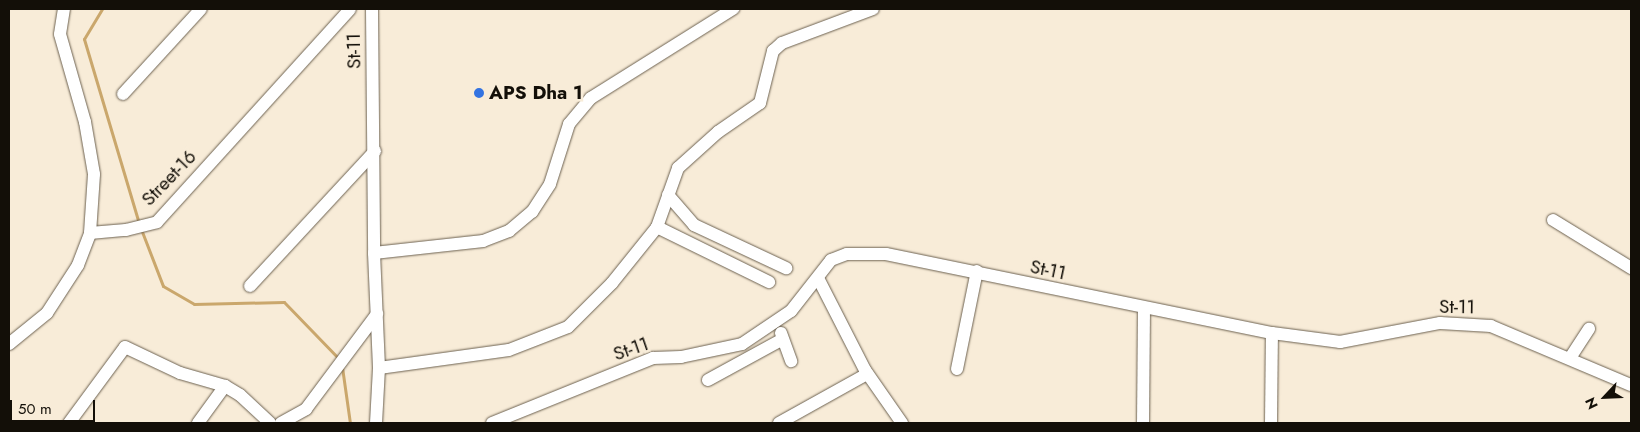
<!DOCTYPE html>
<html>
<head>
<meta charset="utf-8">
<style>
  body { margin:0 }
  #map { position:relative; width:1640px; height:432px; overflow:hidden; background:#f8ecd8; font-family:Jost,sans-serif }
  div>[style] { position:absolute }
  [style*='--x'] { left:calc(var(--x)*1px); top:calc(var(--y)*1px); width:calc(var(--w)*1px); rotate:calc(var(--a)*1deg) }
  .stream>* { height:3px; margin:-1.5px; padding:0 1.5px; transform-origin:1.5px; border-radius:1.5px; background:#caa76c }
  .roads { filter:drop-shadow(0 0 1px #6c6150) drop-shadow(0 0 1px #6c6150) }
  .minor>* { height:12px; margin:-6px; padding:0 6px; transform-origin:6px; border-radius:6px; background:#fff }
  .dots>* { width:14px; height:14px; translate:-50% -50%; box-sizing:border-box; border:2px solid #f8ecd8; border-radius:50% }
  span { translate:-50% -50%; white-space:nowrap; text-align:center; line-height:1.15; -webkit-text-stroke:5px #f8ecd8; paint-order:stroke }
  .street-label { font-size:19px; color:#130f08 }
  .poi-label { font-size:19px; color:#130f08; font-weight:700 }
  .left { translate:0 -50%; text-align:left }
  .frame { position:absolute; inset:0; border:10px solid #130f08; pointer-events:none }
  .north { position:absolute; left:1580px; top:372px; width:50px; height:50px; -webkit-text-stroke:4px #f8ecd8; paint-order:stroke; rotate:245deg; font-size:14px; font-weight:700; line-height:20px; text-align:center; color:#130f08 }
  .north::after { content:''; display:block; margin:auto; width:18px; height:22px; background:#130f08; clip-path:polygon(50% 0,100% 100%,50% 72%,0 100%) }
  .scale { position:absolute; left:10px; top:400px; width:85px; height:22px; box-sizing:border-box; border:2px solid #130f08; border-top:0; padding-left:6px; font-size:15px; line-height:18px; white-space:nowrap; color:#130f08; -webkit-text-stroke:4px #f8ecd8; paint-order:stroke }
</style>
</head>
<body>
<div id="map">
  <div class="stream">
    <div style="--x:102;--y:9;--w:35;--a:121"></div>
    <div style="--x:84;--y:39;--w:192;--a:73.4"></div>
    <div style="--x:141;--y:229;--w:61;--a:68.9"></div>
    <div style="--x:163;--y:286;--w:36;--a:30"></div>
    <div style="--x:194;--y:304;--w:90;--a:-1.3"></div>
    <div style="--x:284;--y:302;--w:79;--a:46"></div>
    <div style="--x:342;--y:367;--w:57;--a:81.9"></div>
  </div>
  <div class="roads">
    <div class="minor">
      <div style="--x:372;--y:9;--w:244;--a:89.5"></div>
      <div style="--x:374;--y:253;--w:115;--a:87.5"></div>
      <div style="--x:379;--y:368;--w:55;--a:93.1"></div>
      <div style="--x:123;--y:94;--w:115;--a:-47.5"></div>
      <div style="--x:668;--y:195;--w:40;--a:49"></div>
      <div style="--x:694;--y:225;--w:102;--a:25.1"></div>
      <div style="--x:1553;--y:220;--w:92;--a:31.6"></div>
      <div style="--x:657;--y:227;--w:125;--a:26.2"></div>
      <div style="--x:90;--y:233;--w:36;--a:-5"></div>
      <div style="--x:126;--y:230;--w:32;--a:-14"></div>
      <div style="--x:157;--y:222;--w:287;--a:-47.8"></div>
      <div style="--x:374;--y:253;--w:110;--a:-6.3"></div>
      <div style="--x:483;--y:241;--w:28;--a:-21"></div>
      <div style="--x:509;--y:231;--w:30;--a:-40"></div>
      <div style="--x:532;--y:212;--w:33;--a:-57"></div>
      <div style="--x:550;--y:184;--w:63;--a:-72.4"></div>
      <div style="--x:569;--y:124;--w:34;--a:-50"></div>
      <div style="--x:591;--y:98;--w:168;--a:-32.1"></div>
      <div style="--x:819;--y:280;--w:101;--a:62.9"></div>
      <div style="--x:865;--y:370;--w:65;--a:55.1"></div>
      <div style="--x:250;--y:286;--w:184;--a:-47.2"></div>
      <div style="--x:781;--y:333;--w:30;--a:70"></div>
      <div style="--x:9;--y:344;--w:49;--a:-39.2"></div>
      <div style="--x:47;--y:313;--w:57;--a:-57.1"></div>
      <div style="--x:78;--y:265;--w:34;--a:-69"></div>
      <div style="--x:90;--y:233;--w:59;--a:-86.1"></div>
      <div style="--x:94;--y:174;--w:53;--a:-99.8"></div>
      <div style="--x:85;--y:122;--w:91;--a:-105.9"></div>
      <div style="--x:60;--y:34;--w:25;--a:-81"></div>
      <div style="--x:1570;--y:358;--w:35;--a:-57"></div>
      <div style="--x:379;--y:368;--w:131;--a:-7.9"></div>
      <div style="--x:509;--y:350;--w:63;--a:-21.3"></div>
      <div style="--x:568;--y:327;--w:62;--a:-45"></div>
      <div style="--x:612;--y:283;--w:72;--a:-51.2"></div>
      <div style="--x:657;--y:227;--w:63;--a:-70.4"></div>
      <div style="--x:678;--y:168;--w:54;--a:-42"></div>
      <div style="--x:718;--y:132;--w:51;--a:-34.6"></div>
      <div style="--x:760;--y:103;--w:54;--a:-76"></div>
      <div style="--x:773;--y:51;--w:12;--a:-42"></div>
      <div style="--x:782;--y:43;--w:97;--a:-20.5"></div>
      <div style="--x:957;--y:369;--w:100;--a:-78.5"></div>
      <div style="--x:708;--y:380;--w:85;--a:-28.7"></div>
      <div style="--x:69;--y:423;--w:94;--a:-53.6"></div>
      <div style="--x:125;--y:347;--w:61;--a:25.3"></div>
      <div style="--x:180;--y:373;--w:47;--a:16.1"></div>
      <div style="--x:225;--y:386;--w:17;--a:31"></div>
      <div style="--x:240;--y:395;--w:41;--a:43"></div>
      <div style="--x:198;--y:423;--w:46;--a:-53.9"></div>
      <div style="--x:281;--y:423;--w:29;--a:-29"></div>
      <div style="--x:306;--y:409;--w:119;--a:-53.2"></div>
      <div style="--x:492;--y:423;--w:174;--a:-22"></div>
      <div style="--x:653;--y:358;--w:28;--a:-2"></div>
      <div style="--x:681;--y:357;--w:62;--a:-12"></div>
      <div style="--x:742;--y:344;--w:59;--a:-34"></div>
      <div style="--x:791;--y:311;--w:65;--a:-51.9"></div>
      <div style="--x:831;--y:260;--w:17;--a:-21"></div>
      <div style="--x:847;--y:254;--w:39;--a:0"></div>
      <div style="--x:886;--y:254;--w:394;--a:11.6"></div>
      <div style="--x:1272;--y:333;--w:69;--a:7.5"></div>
      <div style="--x:1340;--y:342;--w:102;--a:-10.8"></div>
      <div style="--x:1440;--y:323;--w:51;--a:3.4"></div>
      <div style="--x:1491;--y:326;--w:152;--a:22.9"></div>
      <div style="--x:779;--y:423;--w:101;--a:-29.1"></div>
      <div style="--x:1143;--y:423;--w:115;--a:-89.5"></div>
      <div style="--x:1271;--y:423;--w:90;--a:-89.4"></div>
    </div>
  </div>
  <div class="dots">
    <div style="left:479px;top:93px;background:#3373e1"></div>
  </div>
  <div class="street-label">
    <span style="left:354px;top:51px;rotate:-91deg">St-11</span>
    <span style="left:169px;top:178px;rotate:-46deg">Street-16</span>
    <span style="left:1048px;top:270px;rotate:12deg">St-11</span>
    <span style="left:1457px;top:307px;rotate:1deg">St-11</span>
    <span style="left:631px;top:349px;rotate:-19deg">St-11</span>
  </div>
  <div class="poi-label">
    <span class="left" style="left:489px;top:93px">APS Dha 1</span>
  </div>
  <div class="frame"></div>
  <div class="north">N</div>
  <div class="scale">50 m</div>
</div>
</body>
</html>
